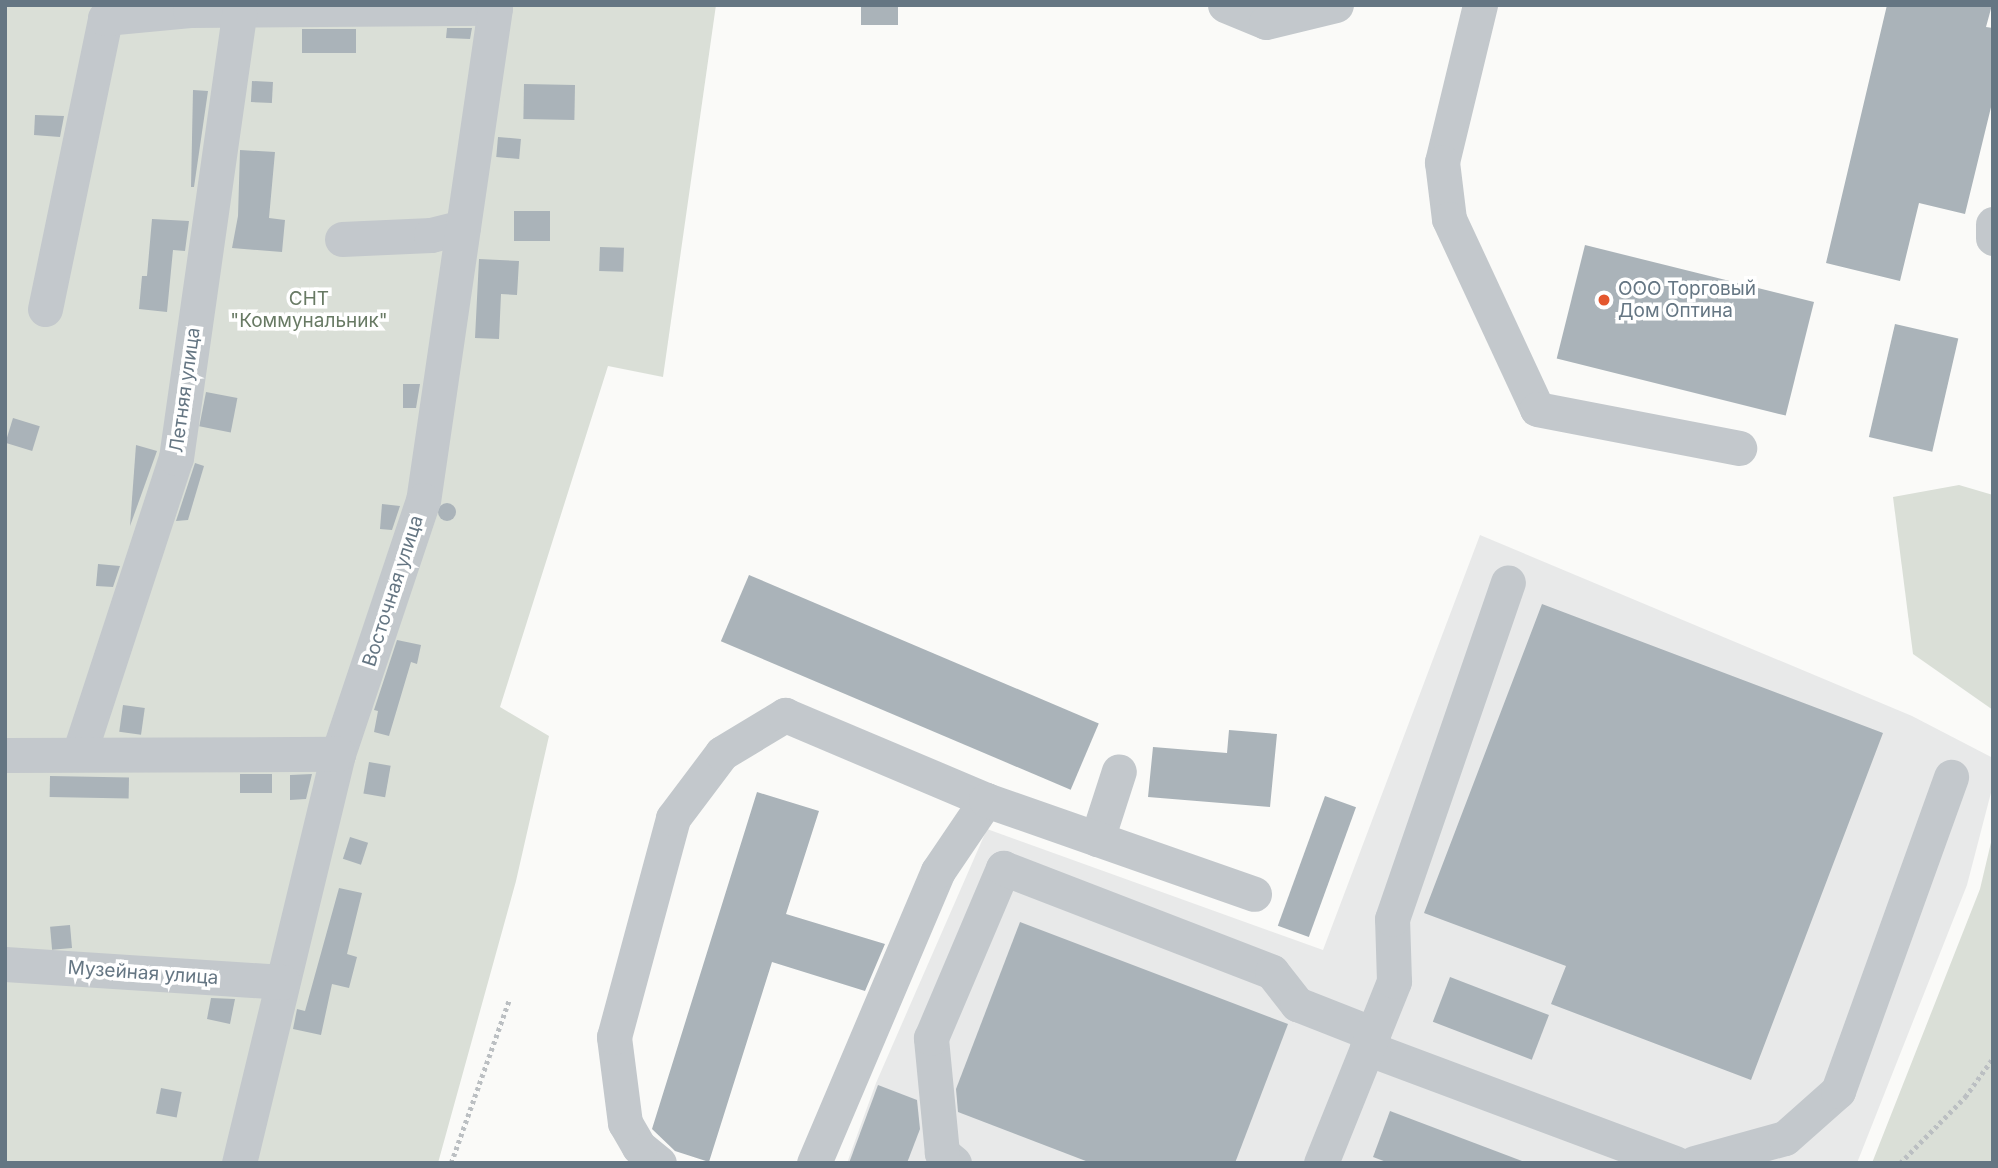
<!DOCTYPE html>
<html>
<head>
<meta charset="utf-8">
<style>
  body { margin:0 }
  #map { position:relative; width:1998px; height:1168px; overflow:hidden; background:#fafaf8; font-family:Inter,sans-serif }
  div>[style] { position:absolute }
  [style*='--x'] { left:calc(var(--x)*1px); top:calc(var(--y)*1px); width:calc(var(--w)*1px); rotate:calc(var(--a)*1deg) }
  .built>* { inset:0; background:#e8e9e9 }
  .green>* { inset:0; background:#dadfd7 }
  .building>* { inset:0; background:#aab3b9; transform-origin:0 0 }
  .round { border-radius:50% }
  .path>* { height:4.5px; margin-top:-2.25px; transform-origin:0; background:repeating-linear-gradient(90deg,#bbbfc2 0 3.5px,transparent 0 7px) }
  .minor>* { height:35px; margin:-17.5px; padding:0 17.5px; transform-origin:17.5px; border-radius:17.5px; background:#c3c8cc }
  .dots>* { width:19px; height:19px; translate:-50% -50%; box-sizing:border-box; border:4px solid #fff; border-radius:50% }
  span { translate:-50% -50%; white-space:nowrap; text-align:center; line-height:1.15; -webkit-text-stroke:7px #fff; paint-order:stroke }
  .poi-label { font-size:19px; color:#657683 }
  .left { translate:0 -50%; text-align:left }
  .park-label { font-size:19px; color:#687a64 }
  .street-label { font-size:19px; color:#657683 }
  .frame { position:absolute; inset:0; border:7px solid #657683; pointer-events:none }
</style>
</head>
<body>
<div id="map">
  <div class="built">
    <div style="clip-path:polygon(1480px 535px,1912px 716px,1993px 758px,1993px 785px,1967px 885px,1857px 1163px,847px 1163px,876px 1083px,987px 829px,1323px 950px)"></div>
  </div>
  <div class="green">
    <div style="clip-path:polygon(5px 5px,716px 5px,663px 377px,608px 366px,500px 707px,549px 736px,516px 881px,438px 1163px,5px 1163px)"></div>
    <div style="clip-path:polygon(1959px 485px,1993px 495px,1993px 710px,1913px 654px,1893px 497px)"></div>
    <div style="clip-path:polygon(1993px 834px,1993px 1163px,1872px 1163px,1980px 889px)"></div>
  </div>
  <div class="building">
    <div style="left:861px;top:5px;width:37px;height:20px"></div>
    <div style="clip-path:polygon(1887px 5px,1992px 5px,1986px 27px,1993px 28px,1993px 99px,1965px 214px,1919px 203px,1900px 281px,1826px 263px)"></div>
    <div style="clip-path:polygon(447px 28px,472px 28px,470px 39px,446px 38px)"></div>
    <div style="left:302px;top:29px;width:54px;height:24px"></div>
    <div style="left:252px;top:81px;width:21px;height:21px;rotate:3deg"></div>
    <div style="left:524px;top:84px;width:51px;height:35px;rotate:1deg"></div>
    <div style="clip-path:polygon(193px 90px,208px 91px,194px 187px,191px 187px)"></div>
    <div style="clip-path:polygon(35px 115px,64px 116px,60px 137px,34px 135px)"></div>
    <div style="left:498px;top:137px;width:23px;height:20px;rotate:5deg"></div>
    <div style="clip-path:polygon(240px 150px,275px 152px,269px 218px,285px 220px,282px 252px,232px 248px,238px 216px)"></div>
    <div style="left:550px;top:211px;width:30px;height:36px;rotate:90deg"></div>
    <div style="clip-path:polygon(152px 219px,189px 221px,185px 251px,173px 250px,167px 312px,139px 309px,142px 276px,147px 276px)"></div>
    <div style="left:1585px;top:245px;width:236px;height:117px;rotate:14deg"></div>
    <div style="left:600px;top:247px;width:24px;height:24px;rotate:2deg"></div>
    <div style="clip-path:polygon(479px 259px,519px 261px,517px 295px,501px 294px,499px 339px,475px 338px)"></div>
    <div style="left:1895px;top:324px;width:65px;height:116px;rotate:13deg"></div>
    <div style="clip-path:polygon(403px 384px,420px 384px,416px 408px,403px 408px)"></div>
    <div style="left:206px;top:392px;width:32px;height:35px;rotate:11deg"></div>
    <div style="left:13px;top:418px;width:28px;height:26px;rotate:17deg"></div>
    <div style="clip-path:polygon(136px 445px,157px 451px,130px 526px)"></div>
    <div style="clip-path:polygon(195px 463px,204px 466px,188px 520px,176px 521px)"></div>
    <div class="round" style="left:438px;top:503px;width:18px;height:18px"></div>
    <div style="clip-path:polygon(382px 504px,400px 506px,392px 530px,380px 529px)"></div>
    <div style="clip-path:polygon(98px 564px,120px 566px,113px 587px,96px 586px)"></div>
    <div style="left:749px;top:575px;width:380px;height:72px;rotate:23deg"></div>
    <div style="clip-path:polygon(1542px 604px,1883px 733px,1751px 1080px,1551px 1004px,1566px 966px,1424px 913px)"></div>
    <div style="clip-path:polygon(397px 640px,421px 645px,417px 664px,411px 662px,389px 736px,374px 732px,378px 711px,374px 710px)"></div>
    <div style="left:123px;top:705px;width:22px;height:27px;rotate:8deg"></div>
    <div style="clip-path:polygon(1229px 730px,1277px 734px,1270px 807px,1148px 797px,1153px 747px,1227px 753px)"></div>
    <div style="left:369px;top:762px;width:22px;height:32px;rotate:10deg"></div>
    <div style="left:240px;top:774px;width:32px;height:19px"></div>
    <div style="clip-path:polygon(312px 774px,306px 799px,290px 800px,290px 775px)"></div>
    <div style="left:50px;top:776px;width:79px;height:21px;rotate:1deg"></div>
    <div style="clip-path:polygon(757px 792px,819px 811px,786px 914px,885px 944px,865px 991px,772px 962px,709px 1162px,675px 1151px,652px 1129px)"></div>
    <div style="left:1325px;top:796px;width:33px;height:138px;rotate:20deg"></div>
    <div style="left:350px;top:837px;width:19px;height:23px;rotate:18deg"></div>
    <div style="clip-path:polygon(339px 888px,362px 893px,347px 954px,357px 957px,349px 988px,332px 984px,321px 1035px,293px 1029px,297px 1009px,305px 1011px)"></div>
    <div style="clip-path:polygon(1020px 922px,1288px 1024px,1235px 1163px,1091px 1163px,958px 1112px,956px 1089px)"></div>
    <div style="left:70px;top:925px;width:23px;height:20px;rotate:85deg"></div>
    <div style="left:1450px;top:977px;width:106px;height:48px;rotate:21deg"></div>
    <div style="clip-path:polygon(211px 998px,235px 999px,230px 1024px,207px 1019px)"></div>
    <div style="clip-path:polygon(878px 1085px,917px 1100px,920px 1129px,907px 1163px,849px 1163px)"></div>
    <div style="left:161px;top:1088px;width:21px;height:26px;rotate:11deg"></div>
    <div style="clip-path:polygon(1390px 1111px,1522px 1161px,1521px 1163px,1389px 1163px,1373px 1157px)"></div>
  </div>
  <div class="path">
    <div style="--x:451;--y:1163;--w:173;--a:-70.4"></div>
    <div style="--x:1900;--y:1163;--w:93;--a:-45.4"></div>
    <div style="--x:1965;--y:1097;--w:48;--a:-54.3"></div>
  </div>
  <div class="minor">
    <div style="--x:1225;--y:5;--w:44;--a:22.5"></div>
    <div style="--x:1266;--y:22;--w:72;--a:-13.7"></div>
    <div style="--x:1480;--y:5;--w:162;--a:103.6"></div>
    <div style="--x:1442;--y:162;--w:57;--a:83"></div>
    <div style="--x:1449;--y:219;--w:209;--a:65.1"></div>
    <div style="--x:1537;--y:409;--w:206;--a:10.9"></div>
    <div style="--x:1993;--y:224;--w:14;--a:90"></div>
    <div style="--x:342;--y:239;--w:89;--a:-2.6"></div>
    <div style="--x:431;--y:235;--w:33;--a:-14"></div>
    <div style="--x:45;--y:309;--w:297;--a:-78.3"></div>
    <div style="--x:105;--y:18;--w:85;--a:-5.4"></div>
    <div style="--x:190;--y:10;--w:305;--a:-0.4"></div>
    <div style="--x:495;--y:8;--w:497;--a:98.3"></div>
    <div style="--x:423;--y:500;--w:268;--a:108.5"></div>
    <div style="--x:338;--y:754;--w:421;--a:103.6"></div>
    <div style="--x:79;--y:754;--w:311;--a:-71.9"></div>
    <div style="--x:176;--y:458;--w:449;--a:-81.9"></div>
    <div style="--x:5;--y:755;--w:333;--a:-0.2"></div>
    <div style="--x:1097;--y:839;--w:71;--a:-72.1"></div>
    <div style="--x:5;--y:964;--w:278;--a:3.7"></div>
    <div style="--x:1367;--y:1048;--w:329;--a:20.5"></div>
    <div style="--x:659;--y:1163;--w:26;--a:-141"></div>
    <div style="--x:639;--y:1147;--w:28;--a:-120"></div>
    <div style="--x:625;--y:1123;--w:87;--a:-97.3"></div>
    <div style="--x:614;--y:1037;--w:227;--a:-74.9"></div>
    <div style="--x:673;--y:818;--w:81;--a:-53"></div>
    <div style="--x:722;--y:753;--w:74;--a:-31.1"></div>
    <div style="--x:785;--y:715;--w:218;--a:22.9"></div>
    <div style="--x:814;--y:1163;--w:317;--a:-67"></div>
    <div style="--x:938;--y:871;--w:86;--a:-55.9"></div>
    <div style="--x:986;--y:800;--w:284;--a:19.3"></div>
    <div style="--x:954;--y:1163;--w:16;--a:-140"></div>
    <div style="--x:942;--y:1153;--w:116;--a:-95.5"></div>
    <div style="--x:931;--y:1038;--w:185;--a:-67"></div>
    <div style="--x:1003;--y:868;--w:288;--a:21.1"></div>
    <div style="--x:1272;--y:972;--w:41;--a:52"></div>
    <div style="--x:1297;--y:1004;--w:82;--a:21.5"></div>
    <div style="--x:1321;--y:1163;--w:196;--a:-68.1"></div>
    <div style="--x:1394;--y:981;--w:62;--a:-91.8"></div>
    <div style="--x:1392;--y:919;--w:356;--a:-71"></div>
    <div style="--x:1694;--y:1163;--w:94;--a:-15.4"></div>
    <div style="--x:1785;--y:1138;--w:71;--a:-41.6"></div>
    <div style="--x:1838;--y:1091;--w:334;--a:-70.2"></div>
  </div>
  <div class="dots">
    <div style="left:1604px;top:300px;background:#e4572e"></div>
  </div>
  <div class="poi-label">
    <span class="left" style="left:1618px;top:300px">ООО Торговый<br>Дом Оптина</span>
  </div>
  <div class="park-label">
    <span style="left:309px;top:310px">СНТ<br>"Коммунальник"</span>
  </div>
  <div class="street-label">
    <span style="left:185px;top:390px;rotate:-82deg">Летняя улица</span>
    <span style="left:393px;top:591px;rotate:-72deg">Восточная улица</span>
    <span style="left:143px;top:973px;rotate:4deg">Музейная улица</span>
  </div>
  <div class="frame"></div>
</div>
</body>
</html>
